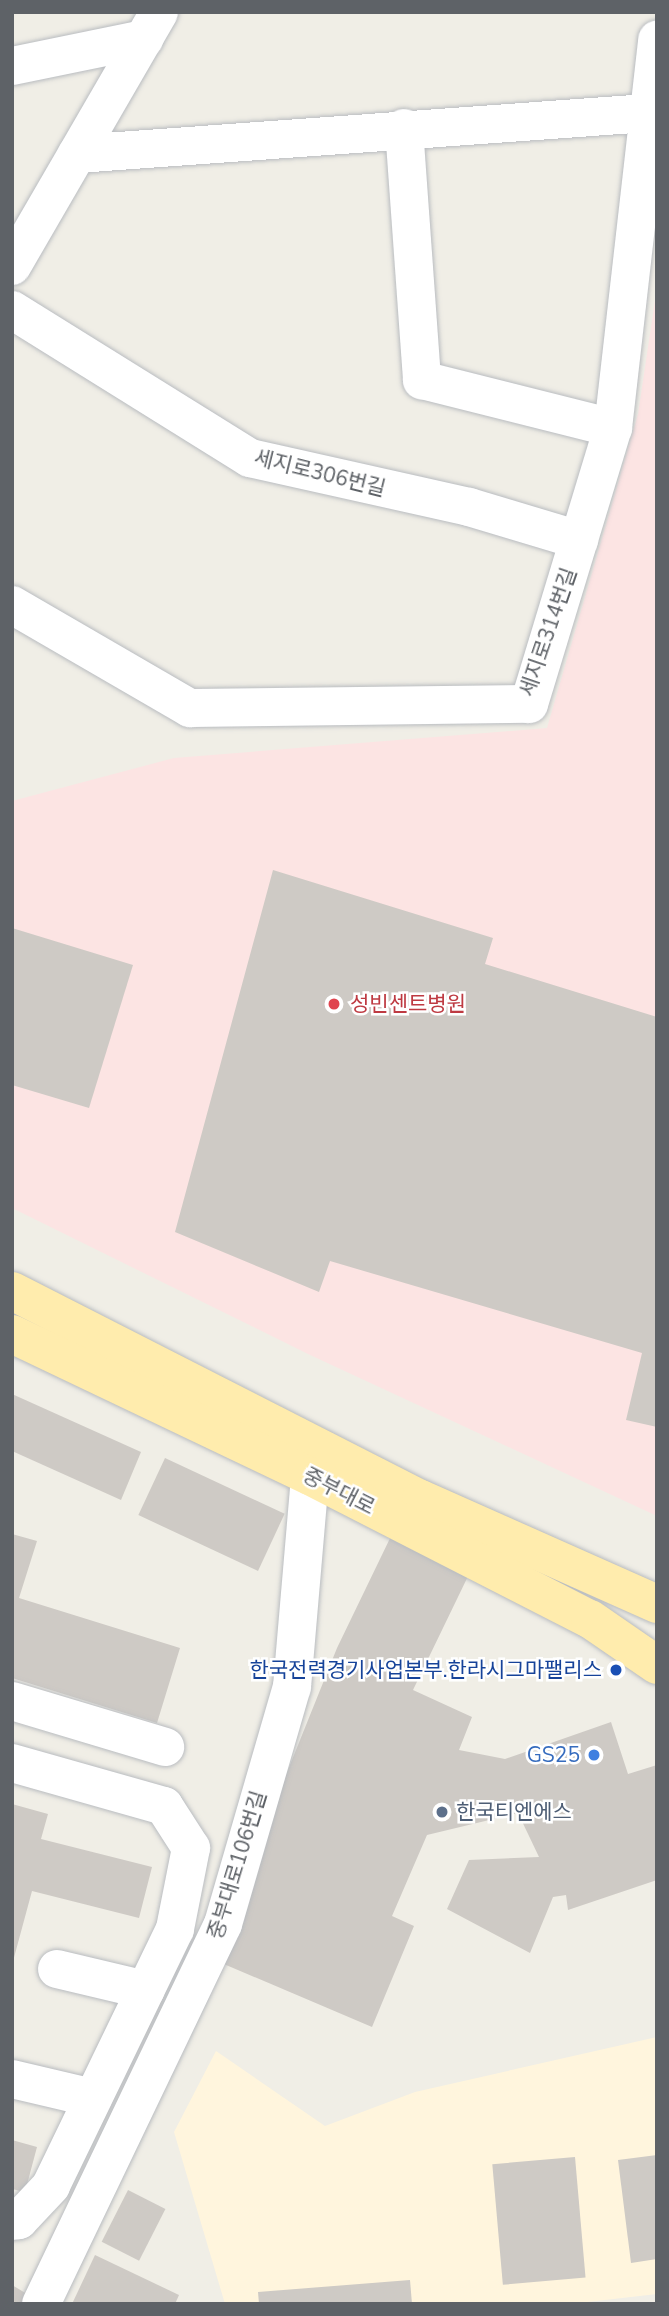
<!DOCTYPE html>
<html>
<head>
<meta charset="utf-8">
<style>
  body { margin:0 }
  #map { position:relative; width:669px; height:2316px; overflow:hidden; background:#f0eee6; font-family:"Nunito Sans","Noto Sans KR",sans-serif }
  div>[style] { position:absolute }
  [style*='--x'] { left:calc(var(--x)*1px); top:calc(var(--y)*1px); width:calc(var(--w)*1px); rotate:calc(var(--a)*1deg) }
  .commercial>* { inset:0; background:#fff5dd }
  .medical>* { inset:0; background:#fce4e3 }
  .building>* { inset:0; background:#cecac5; transform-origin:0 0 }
  .roads { filter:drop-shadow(0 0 2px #b9bcc0) drop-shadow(0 0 2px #b9bcc0) }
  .minor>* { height:38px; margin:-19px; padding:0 19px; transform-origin:19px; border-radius:19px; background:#fff }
  .major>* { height:38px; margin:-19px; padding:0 19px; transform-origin:19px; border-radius:19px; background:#ffecad }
  .dots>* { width:19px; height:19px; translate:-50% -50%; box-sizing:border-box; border:4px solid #fff; border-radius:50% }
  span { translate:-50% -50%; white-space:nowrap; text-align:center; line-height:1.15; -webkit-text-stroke:5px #fff; paint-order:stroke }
  .street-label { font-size:21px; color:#5e6267 }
  .health-label { font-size:21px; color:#be3a42 }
  .left { translate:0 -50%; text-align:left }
  .transit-label { font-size:21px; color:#164399 }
  .right { translate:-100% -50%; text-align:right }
  .shop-label { font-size:21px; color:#366cbe }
  .service-label { font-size:21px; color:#4e5e75 }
  .frame { position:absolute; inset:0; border:14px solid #5e6267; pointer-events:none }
</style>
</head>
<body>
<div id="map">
  <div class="commercial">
    <div style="clip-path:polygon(657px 2037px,657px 2294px,570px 2304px,225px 2304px,174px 2132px,216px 2051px,325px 2126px,415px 2092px)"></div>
  </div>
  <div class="medical">
    <div style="clip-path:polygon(657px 287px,657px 1516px,308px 1354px,12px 1208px,12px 801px,174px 758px,547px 728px,638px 414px)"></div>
  </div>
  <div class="building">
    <div style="clip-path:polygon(273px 870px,493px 938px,485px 964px,657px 1017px,657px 1427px,626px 1420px,642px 1353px,330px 1261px,319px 1292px,175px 1232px)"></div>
    <div style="clip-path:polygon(12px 928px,133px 965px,89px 1108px,12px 1085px)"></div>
    <div style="clip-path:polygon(12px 1394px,141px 1452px,121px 1500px,12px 1451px)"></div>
    <div style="left:165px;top:1458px;width:132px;height:63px;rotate:25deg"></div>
    <div style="clip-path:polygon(394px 1530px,472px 1568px,413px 1690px,472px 1717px,459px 1750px,505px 1759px,611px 1722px,628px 1774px,657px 1765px,657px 1880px,568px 1910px,566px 1895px,553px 1897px,530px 1953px,447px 1909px,469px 1860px,539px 1857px,518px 1813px,427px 1835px,392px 1916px,414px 1926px,372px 2027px,212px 1959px,337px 1648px)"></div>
    <div style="clip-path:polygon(12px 1534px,37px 1541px,19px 1598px,180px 1648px,157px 1723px,12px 1678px)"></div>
    <div style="clip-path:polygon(12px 1804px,48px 1814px,41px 1839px,152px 1867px,139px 1918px,32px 1891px,12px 1965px)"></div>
    <div style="clip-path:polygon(12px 2140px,37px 2147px,25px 2192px,12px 2189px)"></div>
    <div style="clip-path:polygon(657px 2155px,657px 2259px,631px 2263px,618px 2160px)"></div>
    <div style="left:575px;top:2157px;width:121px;height:83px;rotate:85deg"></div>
    <div style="left:128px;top:2190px;width:42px;height:58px;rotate:27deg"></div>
    <div style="clip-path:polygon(95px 2255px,179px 2295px,175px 2304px,72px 2304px)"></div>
    <div style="clip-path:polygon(410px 2280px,412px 2304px,259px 2304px,258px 2292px)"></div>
    <div style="clip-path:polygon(12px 2285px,37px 2300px,34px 2304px,12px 2304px)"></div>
  </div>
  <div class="roads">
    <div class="minor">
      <div style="--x:12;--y:66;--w:135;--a:-11.6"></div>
      <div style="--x:404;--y:128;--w:253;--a:85.9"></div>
      <div style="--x:422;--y:380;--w:197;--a:14.1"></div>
      <div style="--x:77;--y:154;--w:572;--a:-4.11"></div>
      <div style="--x:12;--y:266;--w:293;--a:-59.9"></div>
      <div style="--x:12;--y:310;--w:280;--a:31.9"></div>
      <div style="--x:250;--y:458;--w:224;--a:12.6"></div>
      <div style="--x:469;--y:507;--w:115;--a:16.7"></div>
      <div style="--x:12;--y:605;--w:206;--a:30.1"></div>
      <div style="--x:190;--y:708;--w:339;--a:-0.7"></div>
      <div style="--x:529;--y:704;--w:288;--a:-73.1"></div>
      <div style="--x:613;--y:428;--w:391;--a:-83.5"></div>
      <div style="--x:12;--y:1701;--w:160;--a:16.7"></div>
      <div style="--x:12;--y:1763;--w:158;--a:15.8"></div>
      <div style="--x:164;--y:1806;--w:50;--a:57.3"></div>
      <div style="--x:191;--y:1848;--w:83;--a:101.2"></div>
      <div style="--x:175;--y:1929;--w:285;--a:115.8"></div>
      <div style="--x:51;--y:2186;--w:47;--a:133.3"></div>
      <div style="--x:19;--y:2220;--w:7;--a:172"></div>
      <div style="--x:57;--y:1969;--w:91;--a:13.3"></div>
      <div style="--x:12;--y:2079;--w:83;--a:13.2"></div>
      <div style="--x:41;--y:2304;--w:421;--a:-64.4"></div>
      <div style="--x:223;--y:1924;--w:247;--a:-73.8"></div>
      <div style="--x:292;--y:1687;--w:212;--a:-85.1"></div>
    </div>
    <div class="major">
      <div style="--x:12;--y:1291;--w:459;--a:27"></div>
      <div style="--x:421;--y:1499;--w:258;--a:24"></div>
      <div style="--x:12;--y:1334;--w:330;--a:25.5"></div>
      <div style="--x:310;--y:1476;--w:314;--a:27.1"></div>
      <div style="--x:590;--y:1619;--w:81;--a:34.5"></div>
    </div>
  </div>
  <div class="dots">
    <div style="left:334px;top:1004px;background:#e0444e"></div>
    <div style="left:616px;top:1670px;background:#1a4fb4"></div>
    <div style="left:594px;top:1755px;background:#3f7fe0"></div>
    <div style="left:442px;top:1812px;background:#5c6f8a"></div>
  </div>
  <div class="street-label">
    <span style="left:320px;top:473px;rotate:14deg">세지로306번길</span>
    <span style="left:548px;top:632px;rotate:-71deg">세지로314번길</span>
    <span style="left:339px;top:1491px;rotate:27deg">중부대로</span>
    <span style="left:237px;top:1865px;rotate:-73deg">중부대로106번길</span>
  </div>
  <div class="health-label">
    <span class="left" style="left:350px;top:1004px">성빈센트병원</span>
  </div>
  <div class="transit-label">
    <span class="right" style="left:602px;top:1670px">한국전력경기사업본부.한라시그마팰리스</span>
  </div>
  <div class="shop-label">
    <span class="right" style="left:580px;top:1755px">GS25</span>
  </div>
  <div class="service-label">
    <span class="left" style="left:456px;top:1812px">한국티엔에스</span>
  </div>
  <div class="frame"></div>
</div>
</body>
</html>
